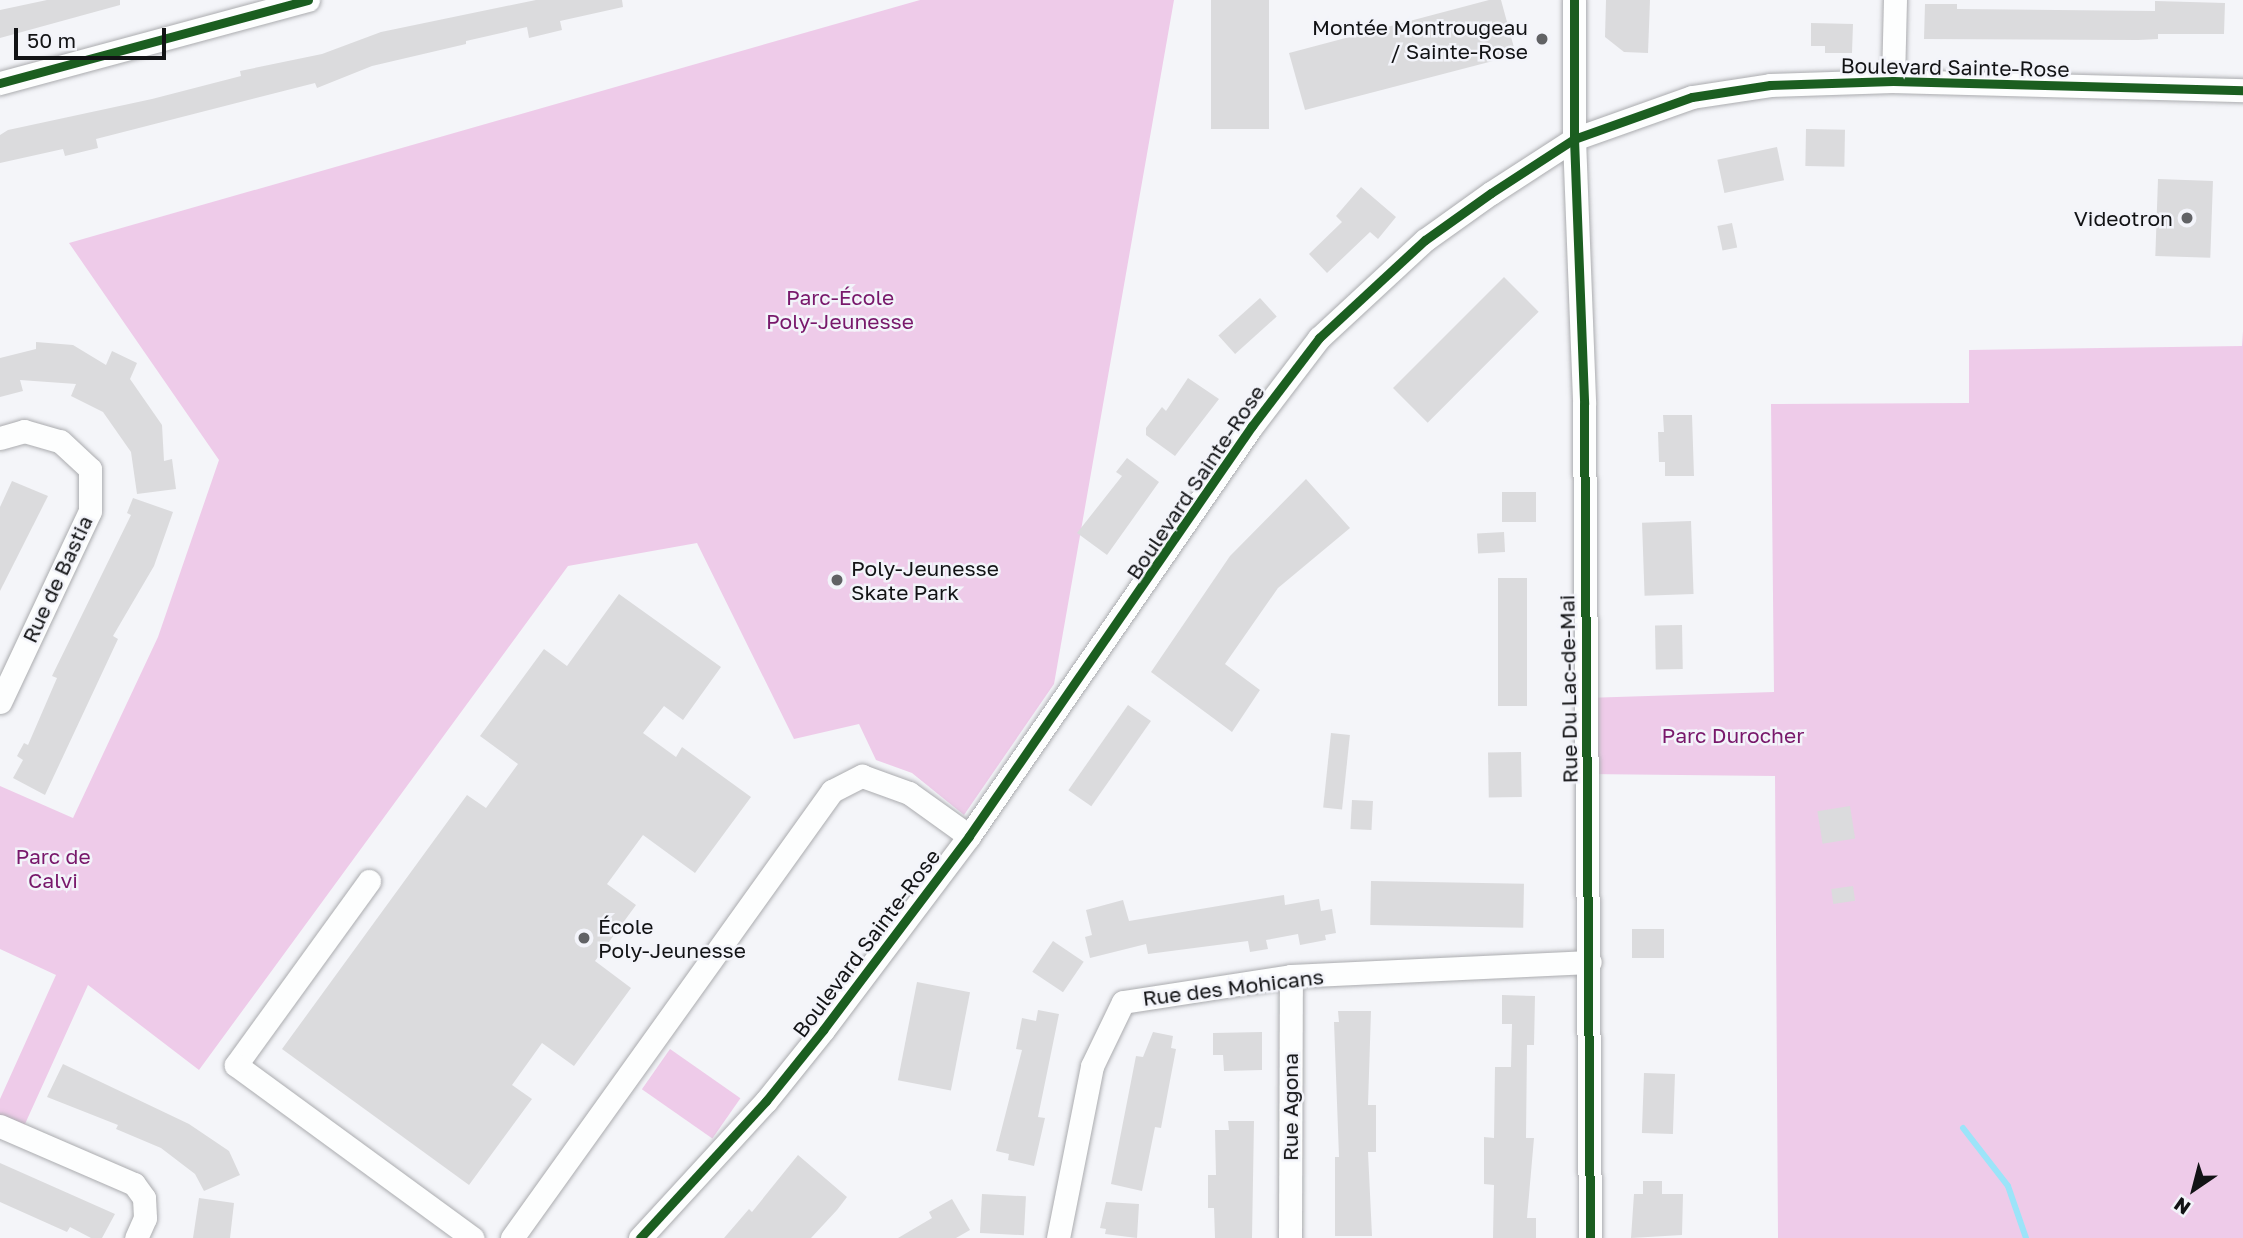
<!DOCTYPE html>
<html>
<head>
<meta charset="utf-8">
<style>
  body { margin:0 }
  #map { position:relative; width:2243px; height:1238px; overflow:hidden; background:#f4f5f9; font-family:"Golos Text",sans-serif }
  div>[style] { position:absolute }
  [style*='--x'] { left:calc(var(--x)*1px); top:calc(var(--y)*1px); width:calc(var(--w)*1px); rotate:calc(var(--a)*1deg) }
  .green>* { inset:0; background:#eecbe9; transform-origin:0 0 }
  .stream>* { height:6px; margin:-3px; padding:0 3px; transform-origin:3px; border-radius:3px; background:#9ce4f9 }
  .building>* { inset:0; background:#dbdbdd; transform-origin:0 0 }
  .roads { filter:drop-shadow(0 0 2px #abacaf) drop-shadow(0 0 2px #abacaf) }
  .minor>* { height:23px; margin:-11.5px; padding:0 11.5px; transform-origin:11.5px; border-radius:11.5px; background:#fdfefe }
  .cycleway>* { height:9px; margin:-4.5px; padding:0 4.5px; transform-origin:4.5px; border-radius:4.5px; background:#1b5e20 }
  .dots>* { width:19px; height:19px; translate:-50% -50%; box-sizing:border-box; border:4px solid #f3f4fa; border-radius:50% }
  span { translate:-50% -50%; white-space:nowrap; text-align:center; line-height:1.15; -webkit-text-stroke:5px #f3f4fa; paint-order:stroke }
  .poi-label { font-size:21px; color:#121315 }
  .right { translate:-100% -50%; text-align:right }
  .left { translate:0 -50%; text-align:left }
  .street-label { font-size:21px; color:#121315 }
  .park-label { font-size:21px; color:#78186b }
  .north { position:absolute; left:2159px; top:1154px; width:70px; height:70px; -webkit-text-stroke:5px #f3f4fa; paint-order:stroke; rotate:215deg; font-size:19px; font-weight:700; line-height:28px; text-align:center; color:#121315 }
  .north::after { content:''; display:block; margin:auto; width:24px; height:32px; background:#121315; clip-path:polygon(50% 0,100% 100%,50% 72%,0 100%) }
  .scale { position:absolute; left:14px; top:28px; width:152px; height:32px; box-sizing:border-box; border:4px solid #121315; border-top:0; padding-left:9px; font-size:21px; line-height:24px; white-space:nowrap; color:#121315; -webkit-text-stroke:5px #f3f4fa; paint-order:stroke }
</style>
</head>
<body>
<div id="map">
  <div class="green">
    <div style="clip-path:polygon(920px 0,1174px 0,1054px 684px,964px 815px,912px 773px,876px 760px,859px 724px,794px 739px,697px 543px,568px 566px,199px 1070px,88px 985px,20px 1135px,0 1126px,0 1099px,56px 975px,0 949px,0 786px,73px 818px,158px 637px,219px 460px,69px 243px)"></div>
    <div style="clip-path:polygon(2243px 331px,2243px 1238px,1778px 1238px,1775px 776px,1586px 774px,1585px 698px,1774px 692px,1771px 404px,1969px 403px,1969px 350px,2242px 346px)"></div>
    <div style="left:670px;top:1049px;width:86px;height:49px;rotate:35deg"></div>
  </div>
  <div class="stream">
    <div style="--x:1963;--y:1128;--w:73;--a:52.2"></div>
    <div style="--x:2008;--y:1186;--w:55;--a:70.9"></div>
  </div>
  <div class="building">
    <div style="clip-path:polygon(47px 0,120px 0,120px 5px,0 38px,0 10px)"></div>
    <div style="clip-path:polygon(536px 0,622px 0,623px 7px,560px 21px,562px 30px,529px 38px,527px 27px,466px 41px,466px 44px,372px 66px,317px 88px,315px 83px,96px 139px,98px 148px,65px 156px,63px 149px,0 163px,0 135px,8px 130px,152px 99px,241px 76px,240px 71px,322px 54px,381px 32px)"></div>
    <div style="left:1211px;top:0;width:58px;height:129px"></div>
    <div style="clip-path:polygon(1489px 0,1501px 0,1516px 55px,1305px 110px,1289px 53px)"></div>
    <div style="clip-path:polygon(1606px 0,1650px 0,1648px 53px,1624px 52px,1605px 37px)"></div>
    <div style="clip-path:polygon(2155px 1px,2225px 3px,2224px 34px,2158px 34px,2158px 39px,2138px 40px,1924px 39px,1925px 4px,1957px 4px,1957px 9px,2155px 11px)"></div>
    <div style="clip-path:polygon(1811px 23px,1853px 24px,1852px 53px,1825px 53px,1825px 46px,1811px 46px)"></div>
    <div style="left:1806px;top:129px;width:39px;height:37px;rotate:1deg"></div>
    <div style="left:1777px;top:147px;width:34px;height:61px;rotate:78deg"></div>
    <div style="left:2158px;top:179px;width:55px;height:77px;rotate:2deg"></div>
    <div style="clip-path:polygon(1361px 187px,1396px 217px,1378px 239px,1370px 232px,1327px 273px,1309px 254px,1342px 222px,1336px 216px)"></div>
    <div style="left:1732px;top:223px;width:25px;height:15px;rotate:78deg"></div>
    <div style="left:1504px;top:277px;width:49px;height:157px;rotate:45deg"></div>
    <div style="left:1260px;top:298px;width:25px;height:56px;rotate:48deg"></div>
    <div style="clip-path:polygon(36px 342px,73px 345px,106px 365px,112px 351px,137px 363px,130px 379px,162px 425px,164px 461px,172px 459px,176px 489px,137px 494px,131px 452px,103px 412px,71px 396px,76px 384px,20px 380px,23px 391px,0 397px,0 358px,36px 349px)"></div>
    <div style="clip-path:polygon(1188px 378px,1219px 399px,1175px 456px,1146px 435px,1146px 428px,1162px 407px,1166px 411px)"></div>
    <div style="clip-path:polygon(1663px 415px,1692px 415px,1694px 476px,1665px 476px,1665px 462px,1659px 462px,1658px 432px,1664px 432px)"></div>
    <div style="clip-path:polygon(1127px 458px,1159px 482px,1107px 555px,1077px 533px,1122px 476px,1116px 472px)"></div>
    <div style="clip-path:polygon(1306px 479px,1350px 528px,1278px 588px,1225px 664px,1260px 690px,1232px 732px,1151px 672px,1230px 556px)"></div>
    <div style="clip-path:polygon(12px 481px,48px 496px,0 591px,0 507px)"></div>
    <div style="left:1536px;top:492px;width:30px;height:34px;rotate:90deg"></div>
    <div style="clip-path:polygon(133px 498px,173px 512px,154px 566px,113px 636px,118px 639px,45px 795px,13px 778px,23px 760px,17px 756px,24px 743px,28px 745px,57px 678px,52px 676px,131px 515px,127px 513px)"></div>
    <div style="left:1691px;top:521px;width:73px;height:49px;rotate:88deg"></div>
    <div style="left:1504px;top:532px;width:20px;height:27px;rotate:87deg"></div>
    <div style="left:1498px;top:578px;width:29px;height:128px"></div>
    <div style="clip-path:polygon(619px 594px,721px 667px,683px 720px,664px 706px,643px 733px,676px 757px,682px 747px,751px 797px,695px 873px,643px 835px,607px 884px,636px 905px,595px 961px,631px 988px,574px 1066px,542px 1043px,512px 1085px,532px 1099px,469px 1185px,282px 1049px,467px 795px,486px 808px,518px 764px,480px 736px,544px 649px,567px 666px)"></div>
    <div style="left:1682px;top:625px;width:44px;height:27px;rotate:89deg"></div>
    <div style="left:1128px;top:705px;width:28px;height:104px;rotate:35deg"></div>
    <div style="left:1331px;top:733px;width:19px;height:75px;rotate:6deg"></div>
    <div style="left:1521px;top:752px;width:45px;height:33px;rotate:89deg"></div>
    <div style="left:1352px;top:800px;width:21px;height:29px;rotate:3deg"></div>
    <div style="left:1850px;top:806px;width:33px;height:33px;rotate:81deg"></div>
    <div style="left:1371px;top:881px;width:153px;height:44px;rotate:1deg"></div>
    <div style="left:1853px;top:886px;width:15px;height:22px;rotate:82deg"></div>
    <div style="clip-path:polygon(1284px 895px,1285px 905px,1319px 899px,1321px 911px,1332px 909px,1336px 933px,1325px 935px,1326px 940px,1300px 945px,1298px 934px,1266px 940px,1268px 949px,1250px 952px,1248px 941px,1148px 954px,1146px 944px,1090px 958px,1085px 937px,1092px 935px,1086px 910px,1123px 900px,1129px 921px)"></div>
    <div style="left:1632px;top:929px;width:32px;height:29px"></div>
    <div style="left:1053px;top:941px;width:37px;height:37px;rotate:34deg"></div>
    <div style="left:917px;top:982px;width:54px;height:100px;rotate:11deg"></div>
    <div style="clip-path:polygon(1502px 995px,1535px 996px,1534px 1045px,1527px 1045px,1526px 1138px,1534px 1138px,1527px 1218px,1536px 1218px,1536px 1238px,1493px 1238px,1494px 1185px,1484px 1184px,1484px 1137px,1494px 1138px,1495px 1067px,1511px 1067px,1512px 1024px,1502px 1024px)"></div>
    <div style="clip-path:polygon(1038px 1010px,1059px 1014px,1038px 1117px,1045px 1118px,1034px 1166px,1008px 1160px,1009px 1154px,996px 1151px,1022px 1050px,1016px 1049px,1022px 1018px,1036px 1021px)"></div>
    <div style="clip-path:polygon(1338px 1011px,1371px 1011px,1368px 1105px,1376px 1105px,1376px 1152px,1368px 1152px,1372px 1236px,1335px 1236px,1335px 1157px,1339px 1157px,1334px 1022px,1339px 1022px)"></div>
    <div style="clip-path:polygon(1153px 1032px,1173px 1036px,1171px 1048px,1176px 1049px,1161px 1128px,1155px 1127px,1142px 1191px,1111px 1184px,1136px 1056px,1143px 1057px)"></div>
    <div style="clip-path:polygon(1262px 1032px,1262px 1070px,1224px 1071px,1223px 1055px,1213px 1055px,1213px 1033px)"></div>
    <div style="clip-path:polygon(63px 1064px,189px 1124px,229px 1151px,240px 1175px,204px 1191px,195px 1174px,161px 1148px,116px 1129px,118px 1125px,47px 1097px)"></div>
    <div style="left:1644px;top:1073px;width:31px;height:60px;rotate:2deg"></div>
    <div style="clip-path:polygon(1228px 1121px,1254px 1121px,1252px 1238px,1215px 1238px,1214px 1208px,1208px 1208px,1208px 1175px,1216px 1175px,1215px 1130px,1229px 1130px)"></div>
    <div style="clip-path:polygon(798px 1155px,847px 1197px,837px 1210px,811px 1238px,724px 1238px,749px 1209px,752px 1212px)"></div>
    <div style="clip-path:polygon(0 1163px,115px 1214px,102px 1238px,91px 1238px,70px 1227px,67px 1232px,0 1202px)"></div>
    <div style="clip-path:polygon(1643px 1181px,1662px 1181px,1662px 1194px,1683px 1194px,1682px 1235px,1631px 1238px,1634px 1194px,1643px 1194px)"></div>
    <div style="left:982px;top:1194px;width:44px;height:39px;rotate:3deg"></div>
    <div style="clip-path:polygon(199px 1198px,234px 1203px,230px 1238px,193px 1238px)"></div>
    <div style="clip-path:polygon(952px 1199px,970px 1230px,956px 1238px,898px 1238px,932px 1218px,929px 1212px)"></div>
    <div style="clip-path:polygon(1106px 1202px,1139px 1204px,1137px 1238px,1105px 1234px,1106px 1229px,1100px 1228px)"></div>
  </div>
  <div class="roads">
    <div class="minor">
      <div style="--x:1574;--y:0;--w:139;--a:90"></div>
      <div style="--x:1574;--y:139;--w:265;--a:87.8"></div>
      <div style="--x:1584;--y:404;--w:834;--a:89.59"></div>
      <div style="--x:1893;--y:81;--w:81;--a:-88.6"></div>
      <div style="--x:0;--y:83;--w:319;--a:-15.1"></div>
      <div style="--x:0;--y:438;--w:25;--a:-16"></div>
      <div style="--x:24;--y:431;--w:37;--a:16"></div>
      <div style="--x:60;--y:441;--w:41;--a:43"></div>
      <div style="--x:90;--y:469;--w:42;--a:90"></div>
      <div style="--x:90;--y:511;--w:211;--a:115.2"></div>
      <div style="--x:369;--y:881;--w:227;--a:125.9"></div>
      <div style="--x:236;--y:1065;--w:293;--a:36.2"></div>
      <div style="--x:0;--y:1126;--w:146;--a:23.4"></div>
      <div style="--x:134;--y:1184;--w:17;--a:54"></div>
      <div style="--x:144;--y:1198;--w:20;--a:87"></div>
      <div style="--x:145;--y:1218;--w:22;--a:114"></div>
      <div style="--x:512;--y:1238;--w:550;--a:-54.4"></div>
      <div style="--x:832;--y:791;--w:34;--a:-27"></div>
      <div style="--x:862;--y:776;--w:50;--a:19.9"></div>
      <div style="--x:909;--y:793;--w:74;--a:35.6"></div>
      <div style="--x:640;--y:1238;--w:186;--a:-47.4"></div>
      <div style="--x:766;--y:1101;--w:91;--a:-51.2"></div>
      <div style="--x:823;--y:1030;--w:243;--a:-53"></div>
      <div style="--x:969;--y:836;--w:498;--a:-55.4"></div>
      <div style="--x:1252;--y:426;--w:111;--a:-52.7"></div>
      <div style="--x:1319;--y:338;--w:144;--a:-42.8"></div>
      <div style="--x:1425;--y:240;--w:81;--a:-35.5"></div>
      <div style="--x:1491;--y:193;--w:99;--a:-33"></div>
      <div style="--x:1574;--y:139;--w:125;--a:-19.6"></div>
      <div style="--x:1692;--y:97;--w:79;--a:-8.7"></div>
      <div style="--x:1770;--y:85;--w:123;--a:-1.9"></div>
      <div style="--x:1893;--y:81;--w:350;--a:1.5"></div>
      <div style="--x:1058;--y:1238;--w:175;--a:-78.8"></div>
      <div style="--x:1092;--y:1066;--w:71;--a:-64.2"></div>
      <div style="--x:1123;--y:1002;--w:170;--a:-8.8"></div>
      <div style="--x:1291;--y:976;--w:299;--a:-2.7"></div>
      <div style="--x:1290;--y:1238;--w:262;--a:-89.8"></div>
    </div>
  </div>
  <div class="cycleway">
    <div style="--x:1574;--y:0;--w:139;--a:90"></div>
    <div style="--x:1574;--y:139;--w:265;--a:87.8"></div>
    <div style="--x:1584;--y:404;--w:834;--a:89.59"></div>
    <div style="--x:0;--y:83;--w:319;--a:-15.1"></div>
    <div style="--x:640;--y:1238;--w:186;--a:-47.4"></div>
    <div style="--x:766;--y:1101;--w:91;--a:-51.2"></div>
    <div style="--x:823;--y:1030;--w:243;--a:-53"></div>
    <div style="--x:969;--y:836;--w:498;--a:-55.4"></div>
    <div style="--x:1252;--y:426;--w:111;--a:-52.7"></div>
    <div style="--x:1319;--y:338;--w:144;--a:-42.8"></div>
    <div style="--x:1425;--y:240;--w:81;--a:-35.5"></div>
    <div style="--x:1491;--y:193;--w:99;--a:-33"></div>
    <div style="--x:1574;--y:139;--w:125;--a:-19.6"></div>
    <div style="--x:1692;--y:97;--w:79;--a:-8.7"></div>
    <div style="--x:1770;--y:85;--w:123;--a:-1.9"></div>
    <div style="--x:1893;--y:81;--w:350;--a:1.5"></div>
  </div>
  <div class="dots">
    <div style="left:1542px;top:39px;background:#616265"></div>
    <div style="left:2187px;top:218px;background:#616265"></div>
    <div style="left:837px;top:580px;background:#616265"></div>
    <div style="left:584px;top:938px;background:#616265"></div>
  </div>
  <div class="poi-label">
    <span class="right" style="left:1528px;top:39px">Montée Montrougeau<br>/ Sainte-Rose</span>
    <span class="right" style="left:2173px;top:218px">Videotron</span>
    <span class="left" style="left:851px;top:580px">Poly-Jeunesse<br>Skate Park</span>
    <span class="left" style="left:598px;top:938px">École<br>Poly-Jeunesse</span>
  </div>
  <div class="street-label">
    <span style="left:1955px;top:67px;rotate:1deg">Boulevard Sainte-Rose</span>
    <span style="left:1195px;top:482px;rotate:-56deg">Boulevard Sainte-Rose</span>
    <span style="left:57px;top:579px;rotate:-65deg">Rue de Bastia</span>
    <span style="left:1568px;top:689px;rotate:-91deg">Rue Du Lac-de-Mai</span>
    <span style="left:866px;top:943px;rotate:-53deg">Boulevard Sainte-Rose</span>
    <span style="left:1233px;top:987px;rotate:-7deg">Rue des Mohicans</span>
    <span style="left:1290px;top:1107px;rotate:-90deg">Rue Agona</span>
  </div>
  <div class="park-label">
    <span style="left:840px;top:309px">Parc-École<br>Poly-Jeunesse</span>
    <span style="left:1733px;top:735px">Parc Durocher</span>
    <span style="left:53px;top:868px">Parc de<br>Calvi</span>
  </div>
  <div class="north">N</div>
  <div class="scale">50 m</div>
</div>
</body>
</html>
